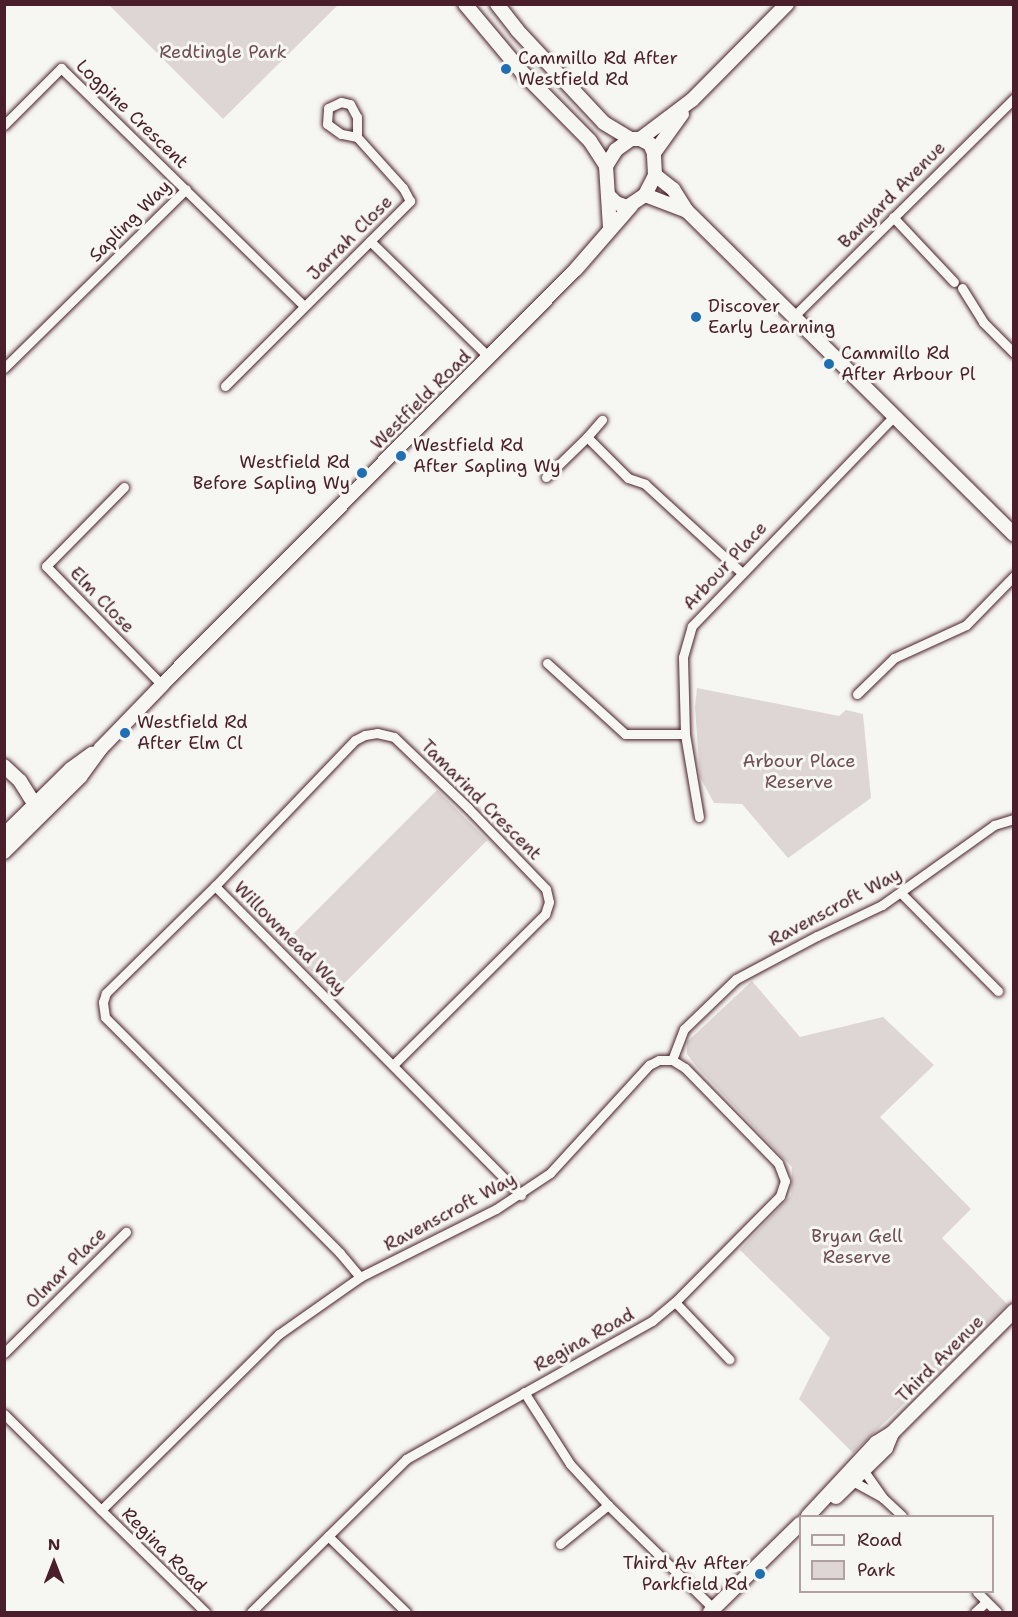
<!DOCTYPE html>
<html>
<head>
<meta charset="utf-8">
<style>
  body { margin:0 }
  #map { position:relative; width:1018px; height:1617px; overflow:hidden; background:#f6f6f2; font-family:"Shantell Sans",sans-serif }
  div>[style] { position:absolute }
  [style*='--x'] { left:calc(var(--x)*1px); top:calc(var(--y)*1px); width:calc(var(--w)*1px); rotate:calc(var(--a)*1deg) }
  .green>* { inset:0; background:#ddd6d5; transform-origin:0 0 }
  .roads { filter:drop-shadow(0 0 2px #4a1f2b) drop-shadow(0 0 2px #4a1f2b) }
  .street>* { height:9px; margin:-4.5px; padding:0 4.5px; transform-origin:4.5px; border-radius:4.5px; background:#f6f6f2 }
  .secondary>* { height:14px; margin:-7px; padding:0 7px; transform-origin:7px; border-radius:7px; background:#f6f6f2 }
  .dots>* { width:16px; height:16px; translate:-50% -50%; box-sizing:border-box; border:3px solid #f6f6f2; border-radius:50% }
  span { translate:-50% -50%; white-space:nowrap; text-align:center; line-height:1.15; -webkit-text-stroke:6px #f6f6f2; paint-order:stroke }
  .park-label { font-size:18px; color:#6f4d56 }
  .poi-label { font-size:18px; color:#4a1f2b }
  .left { translate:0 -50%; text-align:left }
  .right { translate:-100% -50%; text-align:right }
  .street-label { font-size:18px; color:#4a1f2b }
  .frame { position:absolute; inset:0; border:6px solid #4a1f2b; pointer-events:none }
  .legend { position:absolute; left:799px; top:1515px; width:195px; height:78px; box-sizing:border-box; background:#f6f6f2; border:2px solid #b1a0a2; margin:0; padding:8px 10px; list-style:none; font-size:18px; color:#4a1f2b }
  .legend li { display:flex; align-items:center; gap:12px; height:30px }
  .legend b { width:30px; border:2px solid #b1a0a2 }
  .north { position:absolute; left:24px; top:1533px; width:60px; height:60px; -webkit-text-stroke:4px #f6f6f2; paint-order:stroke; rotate:0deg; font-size:16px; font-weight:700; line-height:24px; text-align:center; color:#4a1f2b }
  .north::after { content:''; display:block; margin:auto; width:21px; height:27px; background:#4a1f2b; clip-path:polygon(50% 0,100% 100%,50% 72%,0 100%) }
</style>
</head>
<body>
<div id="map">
  <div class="green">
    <div style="clip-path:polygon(109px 5px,338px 5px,223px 119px)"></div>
    <div style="clip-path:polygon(697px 688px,839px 716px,846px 710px,863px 714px,871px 798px,788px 858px,742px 804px,714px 803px,700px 777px,695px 707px)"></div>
    <div style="left:437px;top:790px;width:71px;height:217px;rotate:45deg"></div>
    <div style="clip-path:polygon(752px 981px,800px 1037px,883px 1017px,934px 1065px,880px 1117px,971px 1209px,942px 1238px,1007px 1304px,853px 1453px,799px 1399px,830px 1338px,740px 1250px,791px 1195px,792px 1167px,696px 1066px,687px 1054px,687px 1042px)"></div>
  </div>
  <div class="roads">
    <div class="street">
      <div style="--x:4;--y:125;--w:81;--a:-45"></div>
      <div style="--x:61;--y:68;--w:340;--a:44.4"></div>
      <div style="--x:893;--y:217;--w:89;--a:46.8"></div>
      <div style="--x:370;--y:241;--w:166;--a:44.3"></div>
      <div style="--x:962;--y:288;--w:40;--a:58"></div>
      <div style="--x:983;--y:322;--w:44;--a:45"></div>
      <div style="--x:794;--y:316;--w:310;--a:-44.7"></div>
      <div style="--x:4;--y:368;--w:255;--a:-44.5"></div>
      <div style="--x:225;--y:386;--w:262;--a:-45"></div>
      <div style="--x:410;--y:201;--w:15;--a:-118"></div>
      <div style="--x:403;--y:188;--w:69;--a:-132"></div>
      <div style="--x:357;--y:137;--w:16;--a:-169"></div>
      <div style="--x:341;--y:134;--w:17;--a:-144"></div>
      <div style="--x:327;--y:124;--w:16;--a:-86"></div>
      <div style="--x:328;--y:108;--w:14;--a:-25"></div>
      <div style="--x:341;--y:102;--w:9;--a:13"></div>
      <div style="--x:350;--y:104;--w:15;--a:62"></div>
      <div style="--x:357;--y:117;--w:20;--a:90"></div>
      <div style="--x:587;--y:437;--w:23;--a:-49"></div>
      <div style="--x:546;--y:477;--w:57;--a:-44.3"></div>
      <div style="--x:587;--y:437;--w:58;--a:45"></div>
      <div style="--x:628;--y:478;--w:18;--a:19"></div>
      <div style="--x:645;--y:484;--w:130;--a:42.5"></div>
      <div style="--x:124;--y:487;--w:111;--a:134.6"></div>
      <div style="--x:46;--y:566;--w:166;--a:45.7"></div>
      <div style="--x:547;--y:663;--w:105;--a:42.3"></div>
      <div style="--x:625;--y:734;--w:60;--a:0"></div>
      <div style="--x:857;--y:694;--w:52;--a:-44.2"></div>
      <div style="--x:894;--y:658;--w:79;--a:-24.6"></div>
      <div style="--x:966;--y:625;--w:69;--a:-45.6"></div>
      <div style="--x:699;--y:817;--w:84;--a:-99.6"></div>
      <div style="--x:685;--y:734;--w:77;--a:-91.5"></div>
      <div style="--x:683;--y:657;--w:32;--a:-74"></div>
      <div style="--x:692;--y:626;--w:290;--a:-46.1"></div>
      <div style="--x:215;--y:886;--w:202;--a:-46.2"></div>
      <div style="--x:355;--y:740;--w:11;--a:-27"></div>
      <div style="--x:365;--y:735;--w:12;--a:-9"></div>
      <div style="--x:377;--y:733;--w:17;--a:13"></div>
      <div style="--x:394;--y:737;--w:103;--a:43.8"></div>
      <div style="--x:468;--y:808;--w:112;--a:46.1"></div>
      <div style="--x:546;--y:889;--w:13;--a:77"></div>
      <div style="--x:549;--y:902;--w:13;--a:108"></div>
      <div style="--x:545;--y:914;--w:214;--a:135.2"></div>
      <div style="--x:901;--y:893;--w:138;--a:45.3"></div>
      <div style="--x:360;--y:1277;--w:31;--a:-130"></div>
      <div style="--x:340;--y:1253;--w:333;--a:-134.9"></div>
      <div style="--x:105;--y:1017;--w:15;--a:-98"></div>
      <div style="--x:103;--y:1002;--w:9;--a:-72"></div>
      <div style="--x:106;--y:993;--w:153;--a:-44.5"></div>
      <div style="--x:215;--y:886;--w:435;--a:45.3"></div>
      <div style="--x:675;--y:1302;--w:79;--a:46.5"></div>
      <div style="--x:4;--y:1353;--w:172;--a:-44.8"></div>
      <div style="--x:524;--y:1392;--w:85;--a:57.4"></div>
      <div style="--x:570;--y:1464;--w:56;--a:47.2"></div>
      <div style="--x:608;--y:1505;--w:148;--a:44.5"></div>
      <div style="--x:4;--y:1414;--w:136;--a:44.7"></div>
      <div style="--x:101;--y:1510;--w:250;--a:-44.7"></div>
      <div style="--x:279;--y:1334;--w:99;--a:-35.1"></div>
      <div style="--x:360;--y:1277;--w:152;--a:-26.6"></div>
      <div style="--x:496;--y:1209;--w:65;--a:-33.7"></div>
      <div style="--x:550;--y:1173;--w:147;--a:-47.5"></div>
      <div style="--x:649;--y:1065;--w:11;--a:-27"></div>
      <div style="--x:659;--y:1060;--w:13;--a:0"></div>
      <div style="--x:672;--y:1060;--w:33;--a:-69"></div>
      <div style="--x:684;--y:1029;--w:72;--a:-43.9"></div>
      <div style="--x:736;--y:979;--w:92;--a:-28"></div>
      <div style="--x:817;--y:936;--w:72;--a:-25.5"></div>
      <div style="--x:882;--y:905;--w:138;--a:-35.5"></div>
      <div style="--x:994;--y:825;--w:21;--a:-17"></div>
      <div style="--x:862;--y:1468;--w:37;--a:55"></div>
      <div style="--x:883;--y:1498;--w:26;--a:43"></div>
      <div style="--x:849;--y:1479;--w:37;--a:29"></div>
      <div style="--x:101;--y:1510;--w:146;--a:44.4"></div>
      <div style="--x:328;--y:1536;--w:109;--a:44.3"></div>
      <div style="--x:560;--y:1544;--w:62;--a:-39.1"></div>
      <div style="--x:977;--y:1592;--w:28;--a:45"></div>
      <div style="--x:251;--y:1612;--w:218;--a:-44.6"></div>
      <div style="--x:406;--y:1459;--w:282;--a:-29.3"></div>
      <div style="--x:652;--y:1321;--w:30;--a:-40"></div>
      <div style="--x:675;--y:1302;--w:149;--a:-45.3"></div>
      <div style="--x:780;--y:1196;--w:16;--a:-72"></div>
      <div style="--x:785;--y:1181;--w:19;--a:-111"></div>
      <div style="--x:778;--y:1163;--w:133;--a:-134.4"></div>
      <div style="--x:685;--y:1068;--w:15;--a:-148"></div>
      <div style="--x:975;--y:1612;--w:15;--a:-42"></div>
    </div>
    <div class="secondary">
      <div style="--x:465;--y:4;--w:87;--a:50.1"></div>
      <div style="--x:521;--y:71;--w:98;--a:45.4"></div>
      <div style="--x:590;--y:141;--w:30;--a:57"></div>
      <div style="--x:497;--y:4;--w:33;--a:52"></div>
      <div style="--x:517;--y:30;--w:127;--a:46.9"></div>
      <div style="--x:604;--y:123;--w:31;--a:31"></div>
      <div style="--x:640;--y:139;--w:65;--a:-36.9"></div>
      <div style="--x:692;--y:100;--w:135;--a:-45.3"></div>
      <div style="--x:654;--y:153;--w:48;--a:-54.3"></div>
      <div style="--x:655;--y:175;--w:23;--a:38"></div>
      <div style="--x:673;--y:189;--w:26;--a:58"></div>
      <div style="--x:687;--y:211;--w:460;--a:44.7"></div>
      <div style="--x:645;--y:195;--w:45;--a:20.9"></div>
      <div style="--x:609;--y:196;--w:10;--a:45"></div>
      <div style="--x:616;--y:203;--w:12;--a:20"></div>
      <div style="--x:627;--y:207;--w:22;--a:-34"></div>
      <div style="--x:645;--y:195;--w:22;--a:-63"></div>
      <div style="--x:655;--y:175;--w:22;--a:-93"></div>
      <div style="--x:654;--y:153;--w:10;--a:-114"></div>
      <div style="--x:650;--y:144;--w:11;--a:-153"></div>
      <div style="--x:640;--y:139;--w:9;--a:180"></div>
      <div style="--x:631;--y:139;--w:19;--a:144"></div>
      <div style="--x:616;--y:150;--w:19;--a:122"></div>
      <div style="--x:606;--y:166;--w:62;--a:86.3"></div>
      <div style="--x:4;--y:766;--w:22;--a:43"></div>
      <div style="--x:20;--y:781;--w:36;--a:58"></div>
      <div style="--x:4;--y:835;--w:94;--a:-44.6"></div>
      <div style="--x:71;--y:769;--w:26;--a:-36"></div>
      <div style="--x:4;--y:852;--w:107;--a:-44.6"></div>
      <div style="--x:80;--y:777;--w:36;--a:-54"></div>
      <div style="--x:101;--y:748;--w:88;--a:-45.9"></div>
      <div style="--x:162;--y:685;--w:587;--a:-45.14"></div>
      <div style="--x:576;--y:269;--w:84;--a:-48.9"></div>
      <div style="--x:836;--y:1497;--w:70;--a:-44.4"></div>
      <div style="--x:886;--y:1448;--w:16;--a:-68"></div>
      <div style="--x:808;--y:1516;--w:100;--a:-47"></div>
      <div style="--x:876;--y:1443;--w:19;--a:-32"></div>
      <div style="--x:892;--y:1433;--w:173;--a:-45"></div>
      <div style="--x:710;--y:1612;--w:126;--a:-44.4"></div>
    </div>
  </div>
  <div class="dots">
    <div style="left:506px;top:69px;background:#1f6fb2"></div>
    <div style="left:696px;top:317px;background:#1f6fb2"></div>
    <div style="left:829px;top:364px;background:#1f6fb2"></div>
    <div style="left:401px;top:456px;background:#1f6fb2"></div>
    <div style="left:362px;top:473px;background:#1f6fb2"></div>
    <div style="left:125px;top:733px;background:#1f6fb2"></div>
    <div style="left:760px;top:1574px;background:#1f6fb2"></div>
  </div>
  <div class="park-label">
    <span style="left:223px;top:52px">Redtingle Park</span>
    <span style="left:799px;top:772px">Arbour Place<br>Reserve</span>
    <span style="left:857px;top:1247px">Bryan Gell<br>Reserve</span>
  </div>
  <div class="poi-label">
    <span class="left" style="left:518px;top:69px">Cammillo Rd After<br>Westfield Rd</span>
    <span class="left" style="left:708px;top:317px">Discover<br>Early Learning</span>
    <span class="left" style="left:841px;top:364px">Cammillo Rd<br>After Arbour Pl</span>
    <span class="left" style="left:413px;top:456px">Westfield Rd<br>After Sapling Wy</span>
    <span class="right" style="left:350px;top:473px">Westfield Rd<br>Before Sapling Wy</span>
    <span class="left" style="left:137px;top:733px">Westfield Rd<br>After Elm Cl</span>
    <span class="right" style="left:748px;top:1574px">Third Av After<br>Parkfield Rd</span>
  </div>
  <div class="street-label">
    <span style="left:132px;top:114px;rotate:44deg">Logpine Crescent</span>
    <span style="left:892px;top:195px;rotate:-45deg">Banyard Avenue</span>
    <span style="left:130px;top:221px;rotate:-45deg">Sapling Way</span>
    <span style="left:350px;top:238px;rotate:-45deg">Jarrah Close</span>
    <span style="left:421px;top:400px;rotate:-45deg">Westfield Road</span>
    <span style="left:725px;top:566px;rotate:-47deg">Arbour Place</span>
    <span style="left:102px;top:600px;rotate:46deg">Elm Close</span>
    <span style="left:481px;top:800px;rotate:45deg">Tamarind Crescent</span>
    <span style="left:835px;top:907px;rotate:-28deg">Ravenscroft Way</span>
    <span style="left:290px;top:938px;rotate:45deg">Willowmead Way</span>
    <span style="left:450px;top:1212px;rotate:-28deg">Ravenscroft Way</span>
    <span style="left:66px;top:1268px;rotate:-45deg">Olmar Place</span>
    <span style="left:584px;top:1340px;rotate:-29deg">Regina Road</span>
    <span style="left:940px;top:1359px;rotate:-45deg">Third Avenue</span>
    <span style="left:164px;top:1550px;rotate:45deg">Regina Road</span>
  </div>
  <div class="frame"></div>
  <ul class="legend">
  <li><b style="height:8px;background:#f6f6f2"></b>Road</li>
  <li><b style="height:16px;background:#ddd6d5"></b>Park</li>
  </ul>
  <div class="north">N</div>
</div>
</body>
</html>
